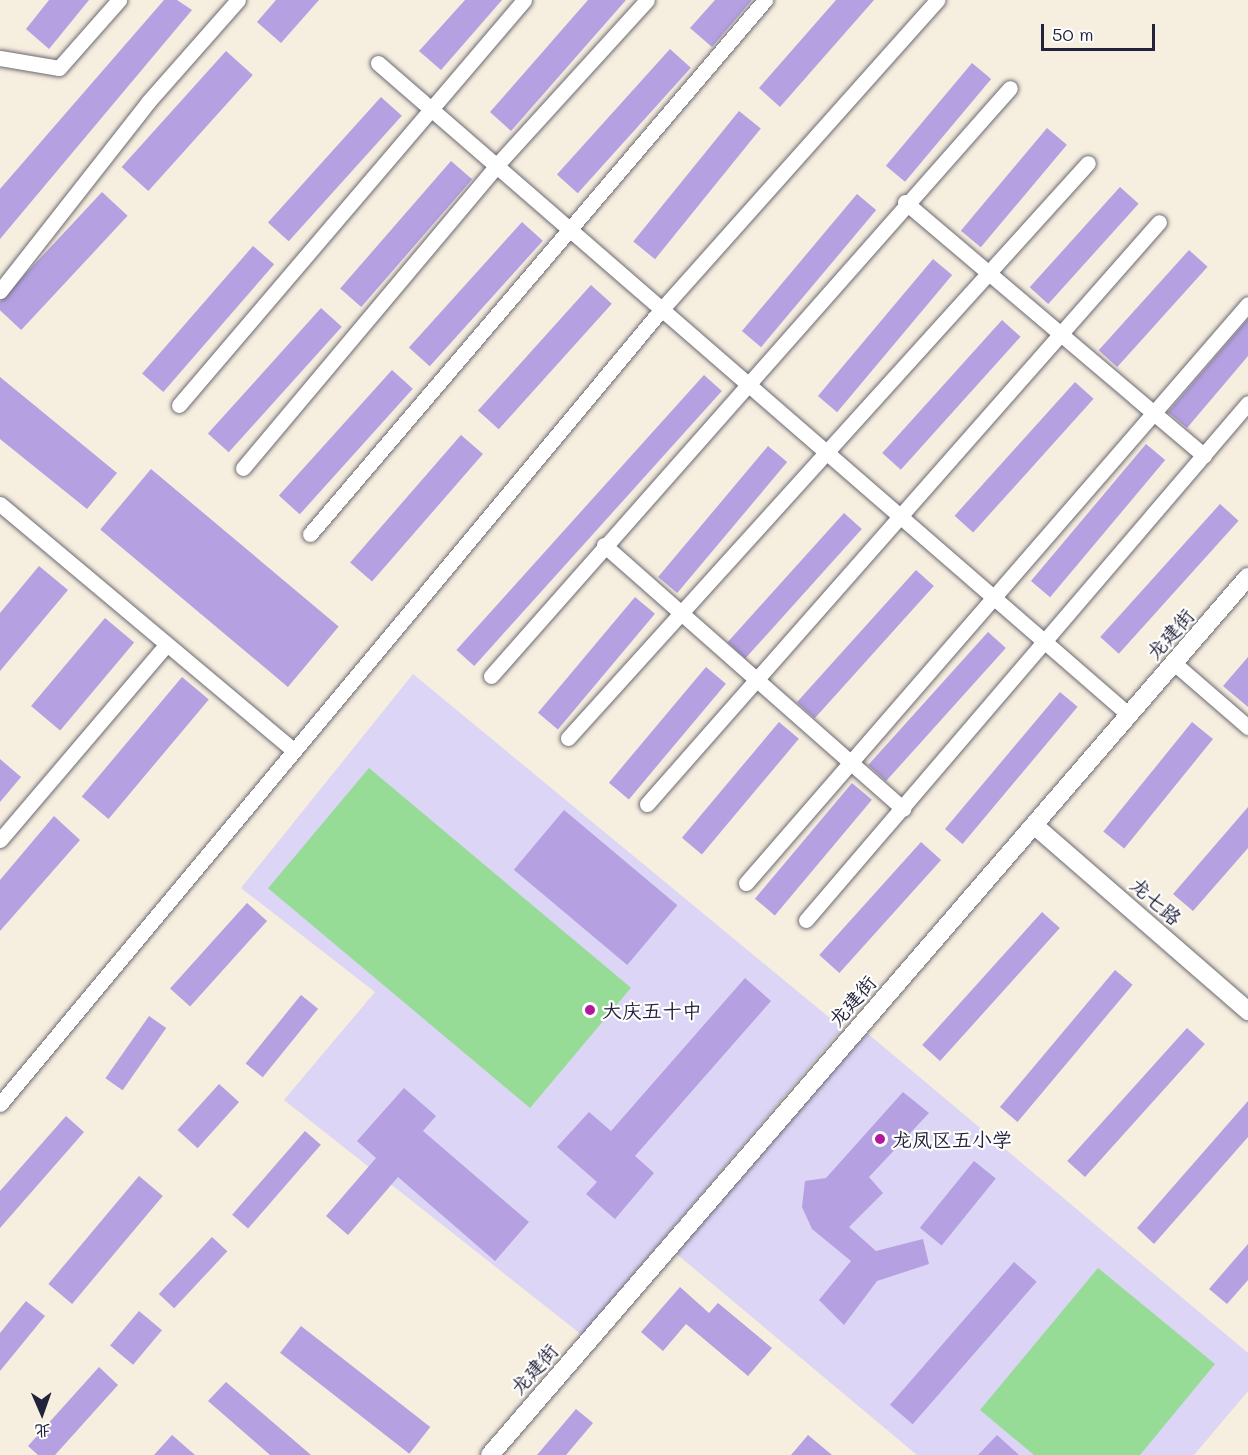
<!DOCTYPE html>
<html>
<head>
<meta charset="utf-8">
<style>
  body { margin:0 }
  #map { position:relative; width:1248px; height:1455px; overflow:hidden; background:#f6eede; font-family:Mali,"LXGW WenKai TC",sans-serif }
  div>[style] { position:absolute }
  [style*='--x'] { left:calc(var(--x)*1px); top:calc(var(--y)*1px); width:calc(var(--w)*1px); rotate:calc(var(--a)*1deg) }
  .built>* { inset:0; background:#dcd5f6 }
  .green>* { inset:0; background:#96dc96; transform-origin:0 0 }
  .building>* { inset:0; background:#b5a0e2; transform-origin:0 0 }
  .roads { filter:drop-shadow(0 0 2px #6c6974) drop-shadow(0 0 2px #6c6974) }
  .minor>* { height:15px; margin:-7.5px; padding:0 7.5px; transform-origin:7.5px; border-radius:7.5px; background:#fff }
  .tertiary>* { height:18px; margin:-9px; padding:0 9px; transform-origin:9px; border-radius:9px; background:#fff }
  .dots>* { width:16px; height:16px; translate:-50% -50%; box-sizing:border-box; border:3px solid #fff; border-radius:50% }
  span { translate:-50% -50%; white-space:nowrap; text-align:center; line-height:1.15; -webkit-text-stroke:4.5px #fff; paint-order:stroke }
  .street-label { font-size:20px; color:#22223b }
  .poi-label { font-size:20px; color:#22223b }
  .left { translate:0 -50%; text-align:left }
  .north { position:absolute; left:12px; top:1383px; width:60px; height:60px; -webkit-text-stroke:4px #fff; paint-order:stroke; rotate:178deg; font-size:16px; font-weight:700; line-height:24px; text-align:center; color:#22223b }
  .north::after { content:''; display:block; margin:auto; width:21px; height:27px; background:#22223b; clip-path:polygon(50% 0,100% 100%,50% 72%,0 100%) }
  .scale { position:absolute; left:1041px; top:24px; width:114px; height:27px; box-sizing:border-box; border:3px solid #22223b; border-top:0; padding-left:8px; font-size:18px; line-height:21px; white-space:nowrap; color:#22223b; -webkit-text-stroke:4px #fff; paint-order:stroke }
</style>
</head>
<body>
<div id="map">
  <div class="built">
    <div style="clip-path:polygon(413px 674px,842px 1028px,582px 1335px,284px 1100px,375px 992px,241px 888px)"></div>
    <div style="clip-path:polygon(861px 1028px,1248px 1353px,1248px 1391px,1194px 1455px,917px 1455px,673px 1251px)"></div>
  </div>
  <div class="green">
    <div style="left:369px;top:768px;width:342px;height:157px;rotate:40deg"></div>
    <div style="clip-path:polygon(1098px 1268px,1215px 1364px,1140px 1455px,1034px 1455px,980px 1410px)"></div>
  </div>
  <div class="building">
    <div style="clip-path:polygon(49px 0,89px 0,49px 49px,26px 29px)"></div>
    <div style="clip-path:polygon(164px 0,177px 0,192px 10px,0 239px,0 189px)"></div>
    <div style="clip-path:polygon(276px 0,319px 0,281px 43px,257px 22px)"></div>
    <div style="clip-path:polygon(465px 0,502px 0,441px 70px,419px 51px)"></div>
    <div style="clip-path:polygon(588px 0,626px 0,511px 131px,490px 112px)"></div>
    <div style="clip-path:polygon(715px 0,752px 0,712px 47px,690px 28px)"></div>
    <div style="clip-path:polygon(836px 0,874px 0,780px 107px,759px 88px)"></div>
    <div style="left:670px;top:49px;width:28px;height:169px;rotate:42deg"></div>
    <div style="left:226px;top:51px;width:36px;height:156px;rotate:42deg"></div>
    <div style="left:972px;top:63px;width:25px;height:134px;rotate:40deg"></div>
    <div style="left:381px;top:97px;width:28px;height:169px;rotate:42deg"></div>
    <div style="left:739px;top:111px;width:28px;height:168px;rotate:39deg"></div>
    <div style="left:1047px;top:128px;width:26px;height:134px;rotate:40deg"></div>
    <div style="left:451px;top:161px;width:28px;height:169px;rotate:41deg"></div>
    <div style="left:1120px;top:187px;width:25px;height:135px;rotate:42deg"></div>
    <div style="left:102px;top:192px;width:35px;height:156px;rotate:43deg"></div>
    <div style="left:857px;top:194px;width:25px;height:179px;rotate:40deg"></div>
    <div style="left:522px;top:222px;width:28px;height:169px;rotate:42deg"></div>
    <div style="left:253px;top:246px;width:28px;height:169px;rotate:41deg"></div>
    <div style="left:1189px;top:250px;width:25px;height:135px;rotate:42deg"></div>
    <div style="left:933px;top:259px;width:25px;height:179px;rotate:40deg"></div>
    <div style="left:591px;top:285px;width:28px;height:169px;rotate:42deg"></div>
    <div style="left:321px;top:308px;width:28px;height:169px;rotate:42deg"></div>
    <div style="clip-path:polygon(1248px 319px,1248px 356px,1187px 428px,1168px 412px)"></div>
    <div style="left:1002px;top:320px;width:25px;height:179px;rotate:42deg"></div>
    <div style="left:392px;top:370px;width:28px;height:169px;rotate:42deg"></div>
    <div style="left:704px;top:375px;width:24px;height:370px;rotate:42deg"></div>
    <div style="clip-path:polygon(0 377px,117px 473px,87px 509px,0 439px)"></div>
    <div style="left:1075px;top:382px;width:25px;height:180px;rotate:42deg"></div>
    <div style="left:461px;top:435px;width:29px;height:169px;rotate:41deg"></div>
    <div style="left:1146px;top:444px;width:25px;height:179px;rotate:40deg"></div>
    <div style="left:768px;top:446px;width:25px;height:171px;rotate:40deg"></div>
    <div style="left:151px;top:469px;width:245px;height:79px;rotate:40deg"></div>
    <div style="left:1220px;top:504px;width:25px;height:179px;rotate:42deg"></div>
    <div style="left:844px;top:513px;width:24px;height:174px;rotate:42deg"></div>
    <div style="clip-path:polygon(39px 566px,68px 590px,0 671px,0 613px)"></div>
    <div style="left:916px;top:570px;width:24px;height:178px;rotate:42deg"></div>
    <div style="left:635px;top:597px;width:26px;height:151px;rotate:40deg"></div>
    <div style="left:105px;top:618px;width:38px;height:115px;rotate:40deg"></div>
    <div style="left:988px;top:632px;width:24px;height:179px;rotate:42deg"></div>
    <div style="clip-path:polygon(1248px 657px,1248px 707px,1223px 686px)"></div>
    <div style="left:706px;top:667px;width:26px;height:151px;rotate:40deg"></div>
    <div style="left:182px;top:677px;width:35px;height:156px;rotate:40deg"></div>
    <div style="left:1060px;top:692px;width:23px;height:179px;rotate:40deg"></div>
    <div style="left:779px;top:722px;width:26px;height:151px;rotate:40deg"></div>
    <div style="left:1192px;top:722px;width:27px;height:141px;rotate:39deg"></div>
    <div style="clip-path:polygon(0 759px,21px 777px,0 802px)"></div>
    <div style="left:852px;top:783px;width:26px;height:151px;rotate:40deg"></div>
    <div style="clip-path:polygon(1248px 807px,1248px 848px,1193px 911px,1173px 894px)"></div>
    <div style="left:564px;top:810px;width:148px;height:78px;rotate:40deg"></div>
    <div style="clip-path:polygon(54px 816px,80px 840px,0 931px,0 880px)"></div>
    <div style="left:921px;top:842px;width:27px;height:152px;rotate:42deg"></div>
    <div style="left:247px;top:903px;width:27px;height:115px;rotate:42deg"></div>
    <div style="left:1042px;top:912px;width:24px;height:179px;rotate:42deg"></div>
    <div style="left:1115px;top:970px;width:23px;height:179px;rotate:40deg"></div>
    <div style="clip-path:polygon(745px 978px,771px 1001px,635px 1156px,654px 1173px,615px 1219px,586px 1194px,597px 1182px,557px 1147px,589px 1112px,611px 1131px)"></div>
    <div style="left:301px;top:995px;width:22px;height:88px;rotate:39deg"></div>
    <div style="left:149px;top:1016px;width:21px;height:76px;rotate:35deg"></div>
    <div style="left:1187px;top:1028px;width:24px;height:179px;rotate:42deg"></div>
    <div style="left:219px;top:1084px;width:27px;height:62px;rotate:42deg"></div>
    <div style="clip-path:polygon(404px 1088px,436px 1116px,423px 1131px,529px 1222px,495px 1261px,398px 1177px,348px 1235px,326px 1216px,376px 1158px,357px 1141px)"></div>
    <div style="clip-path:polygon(903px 1092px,929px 1113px,869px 1177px,883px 1193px,849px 1227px,876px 1251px,923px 1239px,929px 1264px,877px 1281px,844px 1325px,819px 1300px,851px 1261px,812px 1229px,802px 1207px,805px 1181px,826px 1178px)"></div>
    <div style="clip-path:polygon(1248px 1101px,1248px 1137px,1154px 1244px,1137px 1228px)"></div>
    <div style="clip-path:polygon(66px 1116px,84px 1132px,0 1228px,0 1191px)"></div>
    <div style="left:305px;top:1131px;width:21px;height:111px;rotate:41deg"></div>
    <div style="left:974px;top:1161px;width:28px;height:86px;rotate:39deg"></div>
    <div style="left:139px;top:1176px;width:31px;height:141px;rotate:40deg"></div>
    <div style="left:212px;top:1237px;width:21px;height:78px;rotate:43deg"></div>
    <div style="clip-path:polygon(1248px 1244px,1248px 1280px,1227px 1304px,1209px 1289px)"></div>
    <div style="left:1014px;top:1262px;width:30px;height:189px;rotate:41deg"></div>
    <div style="clip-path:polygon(680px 1287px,709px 1313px,718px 1303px,772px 1348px,748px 1376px,686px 1324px,663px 1351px,641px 1332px)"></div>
    <div style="clip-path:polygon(26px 1301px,45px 1316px,0 1371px,0 1333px)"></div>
    <div style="left:139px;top:1311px;width:30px;height:45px;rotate:40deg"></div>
    <div style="left:301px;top:1326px;width:164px;height:34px;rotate:38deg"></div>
    <div style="clip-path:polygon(99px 1367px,118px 1385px,55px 1455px,38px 1455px,28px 1446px)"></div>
    <div style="clip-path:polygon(226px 1382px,311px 1455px,270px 1455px,208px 1401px)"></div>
    <div style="clip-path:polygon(576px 1409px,593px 1423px,566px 1455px,537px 1455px)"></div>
    <div style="clip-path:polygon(172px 1435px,195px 1455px,154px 1455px)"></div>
    <div style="clip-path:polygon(808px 1435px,832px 1455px,791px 1455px)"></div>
    <div style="clip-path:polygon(997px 1435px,1019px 1455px,978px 1455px)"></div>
  </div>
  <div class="roads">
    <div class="minor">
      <div style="--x:0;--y:58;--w:60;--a:9.6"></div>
      <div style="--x:59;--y:68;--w:91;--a:-48.6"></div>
      <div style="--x:378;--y:63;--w:995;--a:40.96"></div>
      <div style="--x:905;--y:202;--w:392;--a:40.3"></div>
      <div style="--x:0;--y:291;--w:240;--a:-51.9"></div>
      <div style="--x:148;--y:102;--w:136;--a:-48.6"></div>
      <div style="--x:179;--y:405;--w:532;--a:-49.57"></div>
      <div style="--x:243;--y:468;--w:394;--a:-50"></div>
      <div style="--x:496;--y:166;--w:224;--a:-47.7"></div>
      <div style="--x:0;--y:504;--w:384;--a:40"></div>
      <div style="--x:310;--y:534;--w:702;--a:-49.57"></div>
      <div style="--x:604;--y:545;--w:399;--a:41.4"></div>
      <div style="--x:1174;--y:663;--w:98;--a:40.9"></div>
      <div style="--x:491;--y:676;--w:784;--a:-48.57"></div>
      <div style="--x:568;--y:738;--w:775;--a:-47.88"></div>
      <div style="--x:647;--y:804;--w:775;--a:-48.66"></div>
      <div style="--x:0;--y:840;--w:257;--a:-49.6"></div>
      <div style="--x:746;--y:883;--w:766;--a:-49.07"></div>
      <div style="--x:806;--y:920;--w:680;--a:-49.47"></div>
      <div style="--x:0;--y:1104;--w:1035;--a:-50.22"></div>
      <div style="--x:662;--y:309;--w:414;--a:-48.3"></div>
    </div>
    <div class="tertiary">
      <div style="--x:1034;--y:825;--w:284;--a:41"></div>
      <div style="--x:490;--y:1455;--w:1160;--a:-49.2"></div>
    </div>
  </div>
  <div class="dots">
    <div style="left:590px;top:1010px;background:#b5179e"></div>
    <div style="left:880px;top:1139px;background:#b5179e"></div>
  </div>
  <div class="street-label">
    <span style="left:1170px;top:634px;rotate:-49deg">龙建街</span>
    <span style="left:1156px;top:901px;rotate:41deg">龙七路</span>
    <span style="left:852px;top:1001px;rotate:-49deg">龙建街</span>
    <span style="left:534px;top:1369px;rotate:-49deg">龙建街</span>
  </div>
  <div class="poi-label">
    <span class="left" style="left:602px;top:1010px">大庆五十中</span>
    <span class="left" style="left:892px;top:1139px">龙凤区五小学</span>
  </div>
  <div class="north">北</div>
  <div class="scale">50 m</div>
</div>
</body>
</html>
